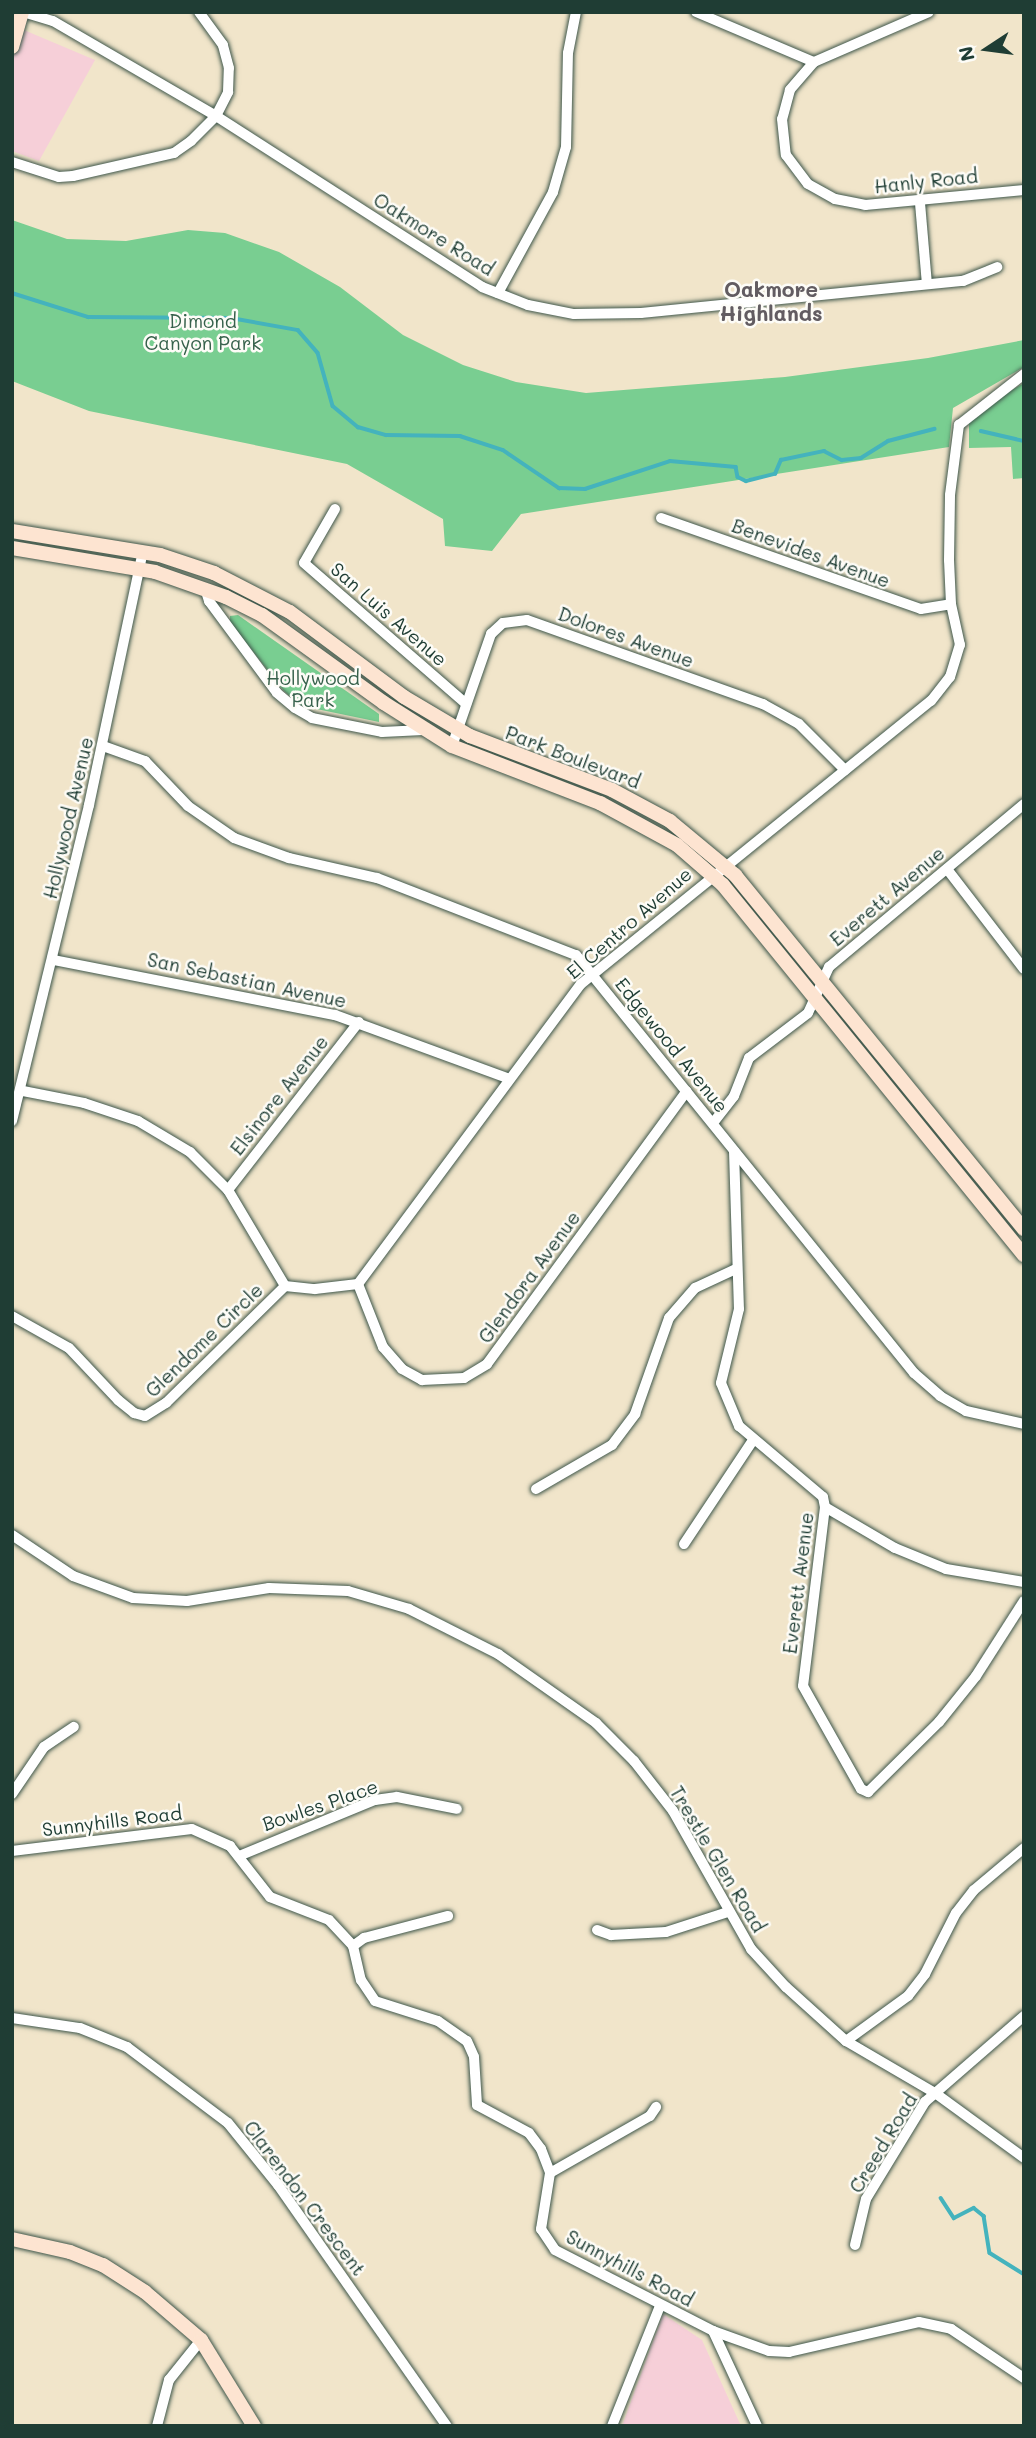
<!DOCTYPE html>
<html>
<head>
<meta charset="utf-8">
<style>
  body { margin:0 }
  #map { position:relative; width:1036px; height:2438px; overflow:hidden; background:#f1e5ca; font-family:Mali,sans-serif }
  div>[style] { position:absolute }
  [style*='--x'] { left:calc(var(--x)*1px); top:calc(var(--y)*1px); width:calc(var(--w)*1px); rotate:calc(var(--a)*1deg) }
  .built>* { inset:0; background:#f6cfd8 }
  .green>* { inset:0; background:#79ce91 }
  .stream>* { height:3.5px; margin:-1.75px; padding:0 1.75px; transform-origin:1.75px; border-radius:1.75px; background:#44b3bd }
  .roads { filter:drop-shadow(0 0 2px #3e564a) drop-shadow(0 0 2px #3e564a) }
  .street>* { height:10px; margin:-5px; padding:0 5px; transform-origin:5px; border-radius:5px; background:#fff }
  .secondary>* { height:14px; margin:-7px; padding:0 7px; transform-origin:7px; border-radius:7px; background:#fde4d1 }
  span { translate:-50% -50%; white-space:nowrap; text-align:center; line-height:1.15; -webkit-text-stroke:5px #fdfcf7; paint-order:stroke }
  .street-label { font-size:19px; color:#1f3d34 }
  .park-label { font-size:19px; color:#36614b }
  .neighbourhood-label { font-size:21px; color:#625c61; font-weight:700 }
  .frame { position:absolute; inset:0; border:14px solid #1f3d34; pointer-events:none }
  .north { position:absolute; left:952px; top:14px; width:70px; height:70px; -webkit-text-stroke:5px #fdfcf7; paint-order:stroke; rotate:257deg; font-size:19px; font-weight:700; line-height:28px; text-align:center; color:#1f3d34 }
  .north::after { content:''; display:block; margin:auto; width:24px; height:32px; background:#1f3d34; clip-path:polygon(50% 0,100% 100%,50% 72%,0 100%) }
</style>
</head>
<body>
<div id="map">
  <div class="built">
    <div style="clip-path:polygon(12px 25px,95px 60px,39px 161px,12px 151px)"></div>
    <div style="clip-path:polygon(663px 2314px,702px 2340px,741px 2426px,622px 2426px)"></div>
  </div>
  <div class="green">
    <div style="clip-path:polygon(12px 220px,67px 239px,126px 241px,188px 230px,225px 233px,279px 252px,340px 287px,403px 335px,463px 365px,516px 382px,586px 393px,785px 377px,928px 358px,1024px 340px,1024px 367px,953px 408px,949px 447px,521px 514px,492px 551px,445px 546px,443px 519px,347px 464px,89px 411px,12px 381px)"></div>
    <div style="clip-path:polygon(1024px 383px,1024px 478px,1013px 479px,1011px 447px,969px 448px,969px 416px)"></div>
    <div style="clip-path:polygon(238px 615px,379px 714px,379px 722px,302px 706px,284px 691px,230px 622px,230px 616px)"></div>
  </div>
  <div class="stream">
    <div style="--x:12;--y:293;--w:80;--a:17.5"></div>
    <div style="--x:88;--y:317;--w:143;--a:0.4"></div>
    <div style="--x:231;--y:318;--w:68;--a:10.2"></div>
    <div style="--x:298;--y:330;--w:30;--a:49"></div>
    <div style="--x:318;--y:353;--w:55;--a:74.2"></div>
    <div style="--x:333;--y:406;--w:33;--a:40"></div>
    <div style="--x:358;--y:427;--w:29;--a:16"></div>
    <div style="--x:386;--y:435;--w:74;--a:0.8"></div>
    <div style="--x:460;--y:436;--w:45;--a:18"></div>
    <div style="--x:503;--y:450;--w:68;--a:34.2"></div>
    <div style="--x:559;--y:488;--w:26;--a:2"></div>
    <div style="--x:585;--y:489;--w:89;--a:-18.2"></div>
    <div style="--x:670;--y:461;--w:66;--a:5.2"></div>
    <div style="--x:736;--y:467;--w:10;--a:79"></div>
    <div style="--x:738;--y:477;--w:9;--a:27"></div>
    <div style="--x:746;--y:481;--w:30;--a:-14"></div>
    <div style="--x:775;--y:474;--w:15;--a:-67"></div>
    <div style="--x:781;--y:460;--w:44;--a:-11.8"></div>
    <div style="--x:824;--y:451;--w:20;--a:27"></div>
    <div style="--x:842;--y:460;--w:19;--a:-6"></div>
    <div style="--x:861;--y:458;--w:32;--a:-32"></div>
    <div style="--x:888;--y:441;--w:48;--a:-14.6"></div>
    <div style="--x:981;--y:431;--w:44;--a:13.1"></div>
    <div style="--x:941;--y:2198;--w:24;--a:57"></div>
    <div style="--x:954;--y:2218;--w:22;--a:-27"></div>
    <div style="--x:974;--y:2208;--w:13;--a:39"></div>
    <div style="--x:984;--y:2216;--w:37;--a:81"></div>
    <div style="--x:990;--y:2253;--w:40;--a:32"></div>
  </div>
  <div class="roads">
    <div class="street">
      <div style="--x:23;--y:12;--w:31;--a:17"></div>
      <div style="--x:53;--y:21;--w:189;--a:30.2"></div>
      <div style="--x:216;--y:116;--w:316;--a:32.7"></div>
      <div style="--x:482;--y:287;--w:49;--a:21.4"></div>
      <div style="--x:528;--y:305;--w:47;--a:11.1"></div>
      <div style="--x:574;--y:314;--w:67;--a:-0.9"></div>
      <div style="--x:641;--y:313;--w:324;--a:-5.7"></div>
      <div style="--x:963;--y:281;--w:37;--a:-22"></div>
      <div style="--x:696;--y:12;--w:128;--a:23"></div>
      <div style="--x:814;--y:62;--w:125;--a:-23.5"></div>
      <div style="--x:814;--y:62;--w:37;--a:131"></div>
      <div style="--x:790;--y:90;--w:30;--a:105"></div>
      <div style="--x:782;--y:119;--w:36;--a:84"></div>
      <div style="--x:786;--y:155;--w:36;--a:53"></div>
      <div style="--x:808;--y:184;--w:31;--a:29"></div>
      <div style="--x:835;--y:199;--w:31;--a:11"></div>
      <div style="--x:865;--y:205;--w:160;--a:-5.4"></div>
      <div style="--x:12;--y:162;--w:49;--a:17.7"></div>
      <div style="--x:59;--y:177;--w:14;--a:-4"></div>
      <div style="--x:73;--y:176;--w:104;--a:-12.8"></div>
      <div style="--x:174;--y:153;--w:21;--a:-35"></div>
      <div style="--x:191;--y:141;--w:35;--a:-45"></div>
      <div style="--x:216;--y:116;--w:27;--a:-63"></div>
      <div style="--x:228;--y:92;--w:24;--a:-88"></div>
      <div style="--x:229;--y:68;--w:24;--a:-105"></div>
      <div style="--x:223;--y:45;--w:41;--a:-126"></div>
      <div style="--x:920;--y:203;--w:81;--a:85.1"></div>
      <div style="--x:498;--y:293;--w:115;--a:-61.4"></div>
      <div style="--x:553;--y:192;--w:47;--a:-73.9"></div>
      <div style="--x:566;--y:147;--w:94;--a:-88.8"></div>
      <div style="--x:568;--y:53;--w:42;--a:-79"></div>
      <div style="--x:335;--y:509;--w:62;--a:119.9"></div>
      <div style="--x:304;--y:563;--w:215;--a:41"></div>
      <div style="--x:661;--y:518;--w:275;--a:19.3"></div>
      <div style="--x:921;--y:609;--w:30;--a:-9"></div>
      <div style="--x:205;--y:588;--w:14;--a:73"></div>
      <div style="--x:209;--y:601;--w:114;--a:53.5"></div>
      <div style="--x:277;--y:693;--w:23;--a:40"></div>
      <div style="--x:295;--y:708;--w:20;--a:30"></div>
      <div style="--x:312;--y:718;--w:71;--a:11.3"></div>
      <div style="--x:382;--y:732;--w:41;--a:-2.8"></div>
      <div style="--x:103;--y:746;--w:45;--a:19.7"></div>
      <div style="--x:145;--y:761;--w:62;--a:46.3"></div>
      <div style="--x:188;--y:806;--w:56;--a:34.8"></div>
      <div style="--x:234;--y:838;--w:59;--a:20"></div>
      <div style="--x:289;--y:858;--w:90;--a:12.8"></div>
      <div style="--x:377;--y:878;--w:213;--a:21.2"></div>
      <div style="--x:576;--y:955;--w:538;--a:51.04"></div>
      <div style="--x:914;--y:1373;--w:35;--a:41"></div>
      <div style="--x:940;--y:1396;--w:30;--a:30"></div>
      <div style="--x:966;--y:1411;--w:59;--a:12.6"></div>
      <div style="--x:452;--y:746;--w:119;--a:-70.8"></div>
      <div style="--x:491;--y:634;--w:16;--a:-43"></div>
      <div style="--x:503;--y:623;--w:24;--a:-7"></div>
      <div style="--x:527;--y:620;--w:251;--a:19.6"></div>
      <div style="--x:763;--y:704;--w:41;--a:29.1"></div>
      <div style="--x:799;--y:724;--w:65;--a:45"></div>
      <div style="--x:947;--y:869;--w:126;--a:52.4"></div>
      <div style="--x:54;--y:960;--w:286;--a:11.1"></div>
      <div style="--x:335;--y:1015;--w:183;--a:20.1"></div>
      <div style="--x:23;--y:1091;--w:62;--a:11.1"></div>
      <div style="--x:84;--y:1103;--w:57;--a:18.4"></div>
      <div style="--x:138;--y:1121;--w:61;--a:30.8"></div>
      <div style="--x:190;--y:1152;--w:54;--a:45"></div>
      <div style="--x:228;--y:1190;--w:112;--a:59.3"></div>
      <div style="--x:12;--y:1121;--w:325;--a:-76.3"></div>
      <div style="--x:89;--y:805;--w:259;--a:-78"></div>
      <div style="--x:713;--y:1123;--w:34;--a:-52"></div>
      <div style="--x:734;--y:1096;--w:41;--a:-68.5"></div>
      <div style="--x:749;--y:1058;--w:74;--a:-37.3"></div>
      <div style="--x:808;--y:1013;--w:51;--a:-65.5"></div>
      <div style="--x:829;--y:967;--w:254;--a:-39.9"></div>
      <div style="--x:734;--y:1151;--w:158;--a:88.2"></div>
      <div style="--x:739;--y:1309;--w:76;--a:103.7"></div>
      <div style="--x:721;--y:1383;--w:47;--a:67.3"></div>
      <div style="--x:739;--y:1426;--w:110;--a:40.2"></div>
      <div style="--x:823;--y:1497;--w:10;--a:79"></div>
      <div style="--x:825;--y:1507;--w:180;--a:97"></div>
      <div style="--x:803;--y:1686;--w:118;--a:60.6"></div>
      <div style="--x:861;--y:1789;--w:8;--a:23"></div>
      <div style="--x:868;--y:1792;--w:100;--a:-44.6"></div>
      <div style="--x:939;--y:1722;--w:59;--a:-51.2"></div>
      <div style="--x:976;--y:1676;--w:89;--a:-57.4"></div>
      <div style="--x:228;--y:1190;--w:213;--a:-52.1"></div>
      <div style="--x:358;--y:1284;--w:68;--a:68.4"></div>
      <div style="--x:383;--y:1347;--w:29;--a:49"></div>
      <div style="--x:402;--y:1369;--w:23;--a:29"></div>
      <div style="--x:422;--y:1380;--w:42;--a:-2.7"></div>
      <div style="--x:464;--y:1378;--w:27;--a:-31"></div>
      <div style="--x:487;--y:1364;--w:338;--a:-53.8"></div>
      <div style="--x:285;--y:1286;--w:30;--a:6"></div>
      <div style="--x:315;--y:1289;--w:43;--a:-6.6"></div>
      <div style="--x:358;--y:1284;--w:374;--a:-53.4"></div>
      <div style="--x:581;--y:984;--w:450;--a:-39"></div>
      <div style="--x:931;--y:701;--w:31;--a:-52"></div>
      <div style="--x:950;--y:677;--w:34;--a:-73"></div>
      <div style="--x:960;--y:645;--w:42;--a:-102.4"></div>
      <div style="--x:951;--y:604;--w:44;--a:-92.6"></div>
      <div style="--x:949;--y:560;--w:65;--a:-89.1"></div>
      <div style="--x:950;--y:495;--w:71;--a:-82.7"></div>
      <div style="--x:959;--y:425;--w:83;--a:-38.1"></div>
      <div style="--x:12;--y:1316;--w:65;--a:29.3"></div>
      <div style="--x:69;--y:1348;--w:71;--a:46.7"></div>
      <div style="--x:118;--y:1400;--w:21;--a:39"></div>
      <div style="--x:134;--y:1413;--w:11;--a:15"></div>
      <div style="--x:145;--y:1416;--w:25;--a:-32"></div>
      <div style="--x:166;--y:1403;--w:167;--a:-44.5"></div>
      <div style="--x:536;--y:1489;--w:88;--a:-30.1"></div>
      <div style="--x:612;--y:1445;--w:39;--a:-53"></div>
      <div style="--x:635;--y:1414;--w:102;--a:-70.5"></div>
      <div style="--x:669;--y:1318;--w:40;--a:-49"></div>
      <div style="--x:695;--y:1288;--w:45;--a:-24.9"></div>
      <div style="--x:825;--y:1507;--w:81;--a:30.4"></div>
      <div style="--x:895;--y:1548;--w:55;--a:22.4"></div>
      <div style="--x:946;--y:1569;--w:79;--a:9.5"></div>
      <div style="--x:12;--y:1535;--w:73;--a:33.9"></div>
      <div style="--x:73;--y:1576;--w:64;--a:20.1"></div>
      <div style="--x:133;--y:1598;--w:54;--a:3.2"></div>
      <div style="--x:187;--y:1601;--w:83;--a:-9"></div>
      <div style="--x:269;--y:1588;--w:79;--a:2.2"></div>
      <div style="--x:348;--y:1591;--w:64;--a:16.4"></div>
      <div style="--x:409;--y:1609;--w:100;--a:26.8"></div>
      <div style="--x:498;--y:1654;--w:120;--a:35.1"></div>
      <div style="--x:596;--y:1723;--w:54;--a:45"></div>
      <div style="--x:634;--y:1761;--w:63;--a:52"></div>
      <div style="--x:673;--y:1811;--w:159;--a:60.5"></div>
      <div style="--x:751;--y:1949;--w:52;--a:47.4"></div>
      <div style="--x:786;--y:1987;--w:81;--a:42"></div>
      <div style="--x:846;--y:2041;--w:103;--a:30.3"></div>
      <div style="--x:935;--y:2093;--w:110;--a:36.1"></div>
      <div style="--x:684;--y:1544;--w:125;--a:-56.4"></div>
      <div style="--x:12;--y:1794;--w:57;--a:-55.8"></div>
      <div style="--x:44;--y:1747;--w:36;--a:-34"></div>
      <div style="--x:12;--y:1851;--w:181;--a:-7"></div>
      <div style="--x:192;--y:1829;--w:42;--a:24.1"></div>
      <div style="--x:230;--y:1846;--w:65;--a:51.9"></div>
      <div style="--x:270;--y:1897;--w:63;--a:21.3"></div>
      <div style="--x:329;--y:1920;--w:35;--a:47"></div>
      <div style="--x:353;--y:1946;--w:35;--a:77"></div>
      <div style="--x:361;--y:1980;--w:25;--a:56"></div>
      <div style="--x:375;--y:2001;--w:66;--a:17.6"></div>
      <div style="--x:438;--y:2021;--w:35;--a:35"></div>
      <div style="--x:467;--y:2041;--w:17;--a:66"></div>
      <div style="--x:474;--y:2057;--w:48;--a:86.4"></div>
      <div style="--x:477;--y:2105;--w:59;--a:28.3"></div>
      <div style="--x:529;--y:2133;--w:20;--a:53"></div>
      <div style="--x:541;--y:2149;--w:26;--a:69"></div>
      <div style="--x:550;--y:2173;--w:57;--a:99.1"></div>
      <div style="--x:541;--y:2229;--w:25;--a:56"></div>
      <div style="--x:555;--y:2250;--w:178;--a:27.1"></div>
      <div style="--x:713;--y:2331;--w:105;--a:65.1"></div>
      <div style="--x:239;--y:1856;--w:147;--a:-22.4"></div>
      <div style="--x:375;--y:1800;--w:22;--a:-8"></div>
      <div style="--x:397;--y:1797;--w:61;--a:11.3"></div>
      <div style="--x:597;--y:1930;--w:15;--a:20"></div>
      <div style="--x:611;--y:1935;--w:55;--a:-3.1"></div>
      <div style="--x:666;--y:1932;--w:65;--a:-17.9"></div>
      <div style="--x:353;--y:1946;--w:14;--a:-36"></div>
      <div style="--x:364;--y:1938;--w:87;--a:-14.7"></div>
      <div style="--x:12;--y:2018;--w:69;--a:8.4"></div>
      <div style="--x:80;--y:2028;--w:51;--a:22"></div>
      <div style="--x:127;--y:2047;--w:126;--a:37"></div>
      <div style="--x:228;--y:2123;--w:80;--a:51.1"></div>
      <div style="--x:278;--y:2185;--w:294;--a:55"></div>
      <div style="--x:846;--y:2041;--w:77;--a:-36"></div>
      <div style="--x:908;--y:1996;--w:28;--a:-52"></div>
      <div style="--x:925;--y:1974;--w:68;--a:-63.1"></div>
      <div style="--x:956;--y:1913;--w:29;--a:-52"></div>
      <div style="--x:974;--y:1890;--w:65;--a:-40"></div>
      <div style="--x:550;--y:2173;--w:115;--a:-29.7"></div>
      <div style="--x:650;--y:2116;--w:11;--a:-56"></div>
      <div style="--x:855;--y:2245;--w:47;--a:-76.6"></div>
      <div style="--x:866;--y:2199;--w:114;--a:-58.7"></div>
      <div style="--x:925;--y:2102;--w:131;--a:-41"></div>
      <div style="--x:713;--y:2331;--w:59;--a:19.7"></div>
      <div style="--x:769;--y:2351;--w:20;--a:3"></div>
      <div style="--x:789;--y:2352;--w:133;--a:-13"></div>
      <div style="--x:919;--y:2322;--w:33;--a:12"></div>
      <div style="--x:951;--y:2329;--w:88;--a:33.9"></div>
      <div style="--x:157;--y:2426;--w:48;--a:-75.4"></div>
      <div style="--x:169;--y:2380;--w:51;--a:-51.3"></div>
      <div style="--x:612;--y:2426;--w:129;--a:-68.2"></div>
    </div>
    <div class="secondary">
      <div style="--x:12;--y:47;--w:36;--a:-74"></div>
      <div style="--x:12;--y:531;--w:150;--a:9.2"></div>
      <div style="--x:160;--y:555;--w:57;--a:18.4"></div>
      <div style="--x:214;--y:573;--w:85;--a:27.2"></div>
      <div style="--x:290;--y:612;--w:142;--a:36.7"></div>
      <div style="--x:404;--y:697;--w:77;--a:30.6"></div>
      <div style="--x:470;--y:736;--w:152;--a:20.8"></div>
      <div style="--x:612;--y:790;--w:66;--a:28.1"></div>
      <div style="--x:670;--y:821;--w:85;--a:39.7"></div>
      <div style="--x:735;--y:875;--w:457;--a:50.8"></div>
      <div style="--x:12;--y:548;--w:145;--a:9.5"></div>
      <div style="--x:155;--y:572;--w:75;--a:19.4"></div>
      <div style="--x:226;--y:597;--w:40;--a:26.6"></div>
      <div style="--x:262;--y:615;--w:150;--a:35.8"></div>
      <div style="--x:384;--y:703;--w:80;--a:32.3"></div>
      <div style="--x:452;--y:746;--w:159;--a:21.1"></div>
      <div style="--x:600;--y:803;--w:88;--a:28.6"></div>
      <div style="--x:677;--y:845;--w:61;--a:41"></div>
      <div style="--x:723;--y:885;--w:477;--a:50.9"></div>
      <div style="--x:12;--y:2239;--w:59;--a:12.6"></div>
      <div style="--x:70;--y:2252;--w:35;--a:22"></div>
      <div style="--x:103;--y:2265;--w:50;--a:32.7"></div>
      <div style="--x:145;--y:2292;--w:74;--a:40.6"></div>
      <div style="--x:201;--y:2340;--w:101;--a:58.4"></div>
    </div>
  </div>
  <div class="street-label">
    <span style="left:926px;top:181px;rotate:-6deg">Hanly Road</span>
    <span style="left:434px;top:234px;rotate:32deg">Oakmore Road</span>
    <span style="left:811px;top:553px;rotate:20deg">Benevides Avenue</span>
    <span style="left:389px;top:614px;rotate:41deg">San Luis Avenue</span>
    <span style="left:626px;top:637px;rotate:20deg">Dolores Avenue</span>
    <span style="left:573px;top:757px;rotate:21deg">Park Boulevard</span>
    <span style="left:68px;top:818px;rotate:-77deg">Hollywood Avenue</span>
    <span style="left:887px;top:896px;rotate:-40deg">Everett Avenue</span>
    <span style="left:629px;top:923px;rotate:-41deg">El Centro Avenue</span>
    <span style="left:247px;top:980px;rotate:12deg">San Sebastian Avenue</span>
    <span style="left:672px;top:1045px;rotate:51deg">Edgewood Avenue</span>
    <span style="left:279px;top:1095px;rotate:-52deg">Elsinore Avenue</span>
    <span style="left:529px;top:1277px;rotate:-54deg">Glendora Avenue</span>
    <span style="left:204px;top:1340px;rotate:-44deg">Glendome Circle</span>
    <span style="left:798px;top:1583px;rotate:-83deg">Everett Avenue</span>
    <span style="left:320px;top:1805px;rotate:-19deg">Bowles Place</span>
    <span style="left:112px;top:1821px;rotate:-7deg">Sunnyhills Road</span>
    <span style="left:718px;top:1859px;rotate:59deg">Trestle Glen Road</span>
    <span style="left:883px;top:2143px;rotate:-59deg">Creed Road</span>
    <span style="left:305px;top:2198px;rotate:53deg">Clarendon Crescent</span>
    <span style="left:630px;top:2268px;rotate:28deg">Sunnyhills Road</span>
  </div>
  <div class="park-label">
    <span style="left:203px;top:332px">Dimond<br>Canyon Park</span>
    <span style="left:313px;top:689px">Hollywood<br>Park</span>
  </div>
  <div class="neighbourhood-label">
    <span style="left:771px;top:301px">Oakmore<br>Highlands</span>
  </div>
  <div class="frame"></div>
  <div class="north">N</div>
</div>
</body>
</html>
